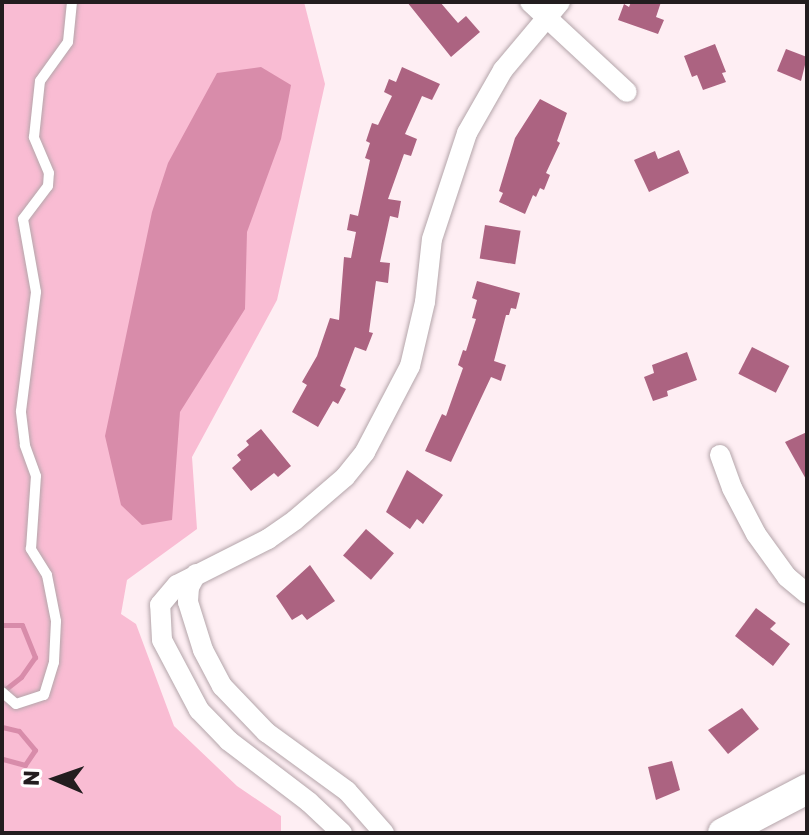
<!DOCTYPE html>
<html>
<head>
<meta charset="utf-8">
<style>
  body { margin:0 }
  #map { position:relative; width:809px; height:835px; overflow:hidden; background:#feeef3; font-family:Rubik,sans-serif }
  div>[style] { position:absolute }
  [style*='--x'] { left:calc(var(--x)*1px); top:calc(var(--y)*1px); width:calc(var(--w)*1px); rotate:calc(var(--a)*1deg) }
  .green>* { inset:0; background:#f9bcd3 }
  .water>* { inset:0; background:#d88caa }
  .stream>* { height:5px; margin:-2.5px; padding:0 2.5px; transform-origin:2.5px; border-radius:2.5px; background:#d88caa }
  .building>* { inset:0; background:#ac6381; transform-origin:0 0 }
  .roads { filter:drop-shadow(0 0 2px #b4a5aa) drop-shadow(0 0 2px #b4a5aa) }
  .service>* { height:10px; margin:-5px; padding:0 5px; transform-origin:5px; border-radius:5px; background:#fff }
  .minor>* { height:20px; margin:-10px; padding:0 10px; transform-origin:10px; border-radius:10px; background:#fff }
  .secondary>* { height:30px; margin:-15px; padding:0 15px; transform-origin:15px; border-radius:15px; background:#fff }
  span { translate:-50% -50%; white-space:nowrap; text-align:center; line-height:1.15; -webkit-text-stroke:8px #fff; paint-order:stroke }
  .frame { position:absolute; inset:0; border:4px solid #231d1f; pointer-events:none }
  .north { position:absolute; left:16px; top:739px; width:80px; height:80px; -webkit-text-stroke:6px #fff; paint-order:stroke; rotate:272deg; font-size:22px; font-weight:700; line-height:32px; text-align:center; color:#231d1f }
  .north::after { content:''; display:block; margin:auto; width:28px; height:36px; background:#231d1f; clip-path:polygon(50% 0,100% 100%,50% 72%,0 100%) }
</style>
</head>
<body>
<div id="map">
  <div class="green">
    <div style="clip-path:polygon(2px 2px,304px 2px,325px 84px,277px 300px,192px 457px,197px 529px,127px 580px,121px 614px,136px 624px,174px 726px,237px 786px,281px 816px,281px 833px,2px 833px)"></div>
  </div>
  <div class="water">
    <div style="clip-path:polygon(261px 67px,291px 85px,281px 139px,247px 232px,245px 309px,180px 412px,172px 520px,142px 525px,121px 505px,105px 436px,152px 212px,168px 163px,217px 73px)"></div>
  </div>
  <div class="stream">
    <div style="--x:2;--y:625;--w:20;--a:0"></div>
    <div style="--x:22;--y:625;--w:35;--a:68"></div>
    <div style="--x:35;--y:657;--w:24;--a:125"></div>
    <div style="--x:21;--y:677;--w:23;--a:142"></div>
    <div style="--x:2;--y:727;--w:17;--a:13"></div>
    <div style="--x:19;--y:731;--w:25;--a:50"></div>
    <div style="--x:35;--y:750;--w:18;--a:124"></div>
    <div style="--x:25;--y:765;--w:24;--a:-165"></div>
  </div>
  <div class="building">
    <div style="clip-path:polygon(407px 2px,440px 2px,458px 23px,466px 16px,480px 32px,451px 57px)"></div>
    <div style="clip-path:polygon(631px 2px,661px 2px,656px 17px,664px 20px,658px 34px,618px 20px,624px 4px,629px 7px)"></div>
    <div style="clip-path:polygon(715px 44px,726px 72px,722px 73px,726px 82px,703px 90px,697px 75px,692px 77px,684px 56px)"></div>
    <div style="clip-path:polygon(786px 49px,807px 57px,801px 81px,777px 71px)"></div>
    <div style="clip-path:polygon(402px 67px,440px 84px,432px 100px,422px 96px,405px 134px,417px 139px,411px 156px,404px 154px,388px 199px,401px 201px,398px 218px,390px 216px,380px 262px,390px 263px,388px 283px,376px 281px,369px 332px,373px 333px,366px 351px,355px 347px,340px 386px,346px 389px,338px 404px,333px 401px,318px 427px,292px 412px,307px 385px,302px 382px,317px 356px,330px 318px,339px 320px,344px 257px,351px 258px,356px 232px,347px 230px,350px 214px,358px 216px,370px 160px,365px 158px,370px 143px,366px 141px,372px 123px,378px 125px,392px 96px,384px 92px,389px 79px,396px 82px)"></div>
    <div style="clip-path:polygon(540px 99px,567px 113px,557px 141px,560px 143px,546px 173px,550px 175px,544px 190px,540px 188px,536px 197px,533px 195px,525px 214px,499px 202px,503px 193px,499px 191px,515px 138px)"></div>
    <div style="clip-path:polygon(679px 150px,689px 173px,649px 192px,634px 160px,655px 151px,658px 159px)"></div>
    <div style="left:485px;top:225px;width:36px;height:34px;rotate:9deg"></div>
    <div style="clip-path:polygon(477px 281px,520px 293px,516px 309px,511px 308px,509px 315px,506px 315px,494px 361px,506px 365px,501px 381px,491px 377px,451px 462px,425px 451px,442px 414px,446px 416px,463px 368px,458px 365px,463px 350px,466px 351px,476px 319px,472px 318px,477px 300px,472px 298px)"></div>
    <div style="left:752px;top:347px;width:42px;height:30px;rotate:27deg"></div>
    <div style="clip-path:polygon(687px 352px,697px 380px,667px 391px,668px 396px,653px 401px,644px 377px,654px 373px,652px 365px)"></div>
    <div style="clip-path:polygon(261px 429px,291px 466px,278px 477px,274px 473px,251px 491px,232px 468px,241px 460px,237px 455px,249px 445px,246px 441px)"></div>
    <div style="clip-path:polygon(807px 432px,807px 481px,785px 442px)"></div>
    <div style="clip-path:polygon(407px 470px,443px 495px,423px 524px,417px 519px,410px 529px,386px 512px)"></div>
    <div style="left:366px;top:529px;width:37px;height:35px;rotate:41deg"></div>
    <div style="clip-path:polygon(310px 565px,335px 601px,307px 620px,302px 614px,292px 620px,276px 596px)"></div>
    <div style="clip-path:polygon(756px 608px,776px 623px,770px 629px,790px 644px,773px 666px,735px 636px)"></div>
    <div style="clip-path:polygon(742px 708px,759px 729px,728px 754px,708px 730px)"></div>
    <div style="clip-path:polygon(672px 761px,680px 790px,656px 800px,648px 767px)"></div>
  </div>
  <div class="roads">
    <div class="service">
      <div style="--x:2;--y:692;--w:18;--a:41"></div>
      <div style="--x:16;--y:704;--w:29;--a:-18"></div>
      <div style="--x:44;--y:695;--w:34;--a:-73"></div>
      <div style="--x:54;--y:662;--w:41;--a:-87.2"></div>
      <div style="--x:56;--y:621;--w:47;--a:-101.1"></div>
      <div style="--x:47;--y:575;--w:31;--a:-122"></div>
      <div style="--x:31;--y:549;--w:73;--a:-86.1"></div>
      <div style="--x:36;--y:476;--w:33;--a:-110"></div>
      <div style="--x:25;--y:445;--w:34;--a:-97"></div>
      <div style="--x:21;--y:411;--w:120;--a:-82.8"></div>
      <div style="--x:36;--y:292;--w:74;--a:-100.1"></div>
      <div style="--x:23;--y:219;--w:41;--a:-52.9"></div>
      <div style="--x:48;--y:186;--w:13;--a:-86"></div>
      <div style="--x:49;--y:173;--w:39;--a:-113"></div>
      <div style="--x:34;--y:137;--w:56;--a:-83.9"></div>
      <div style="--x:40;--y:81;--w:48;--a:-54.3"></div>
      <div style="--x:68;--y:42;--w:40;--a:-84.3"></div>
    </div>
    <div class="minor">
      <div style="--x:530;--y:2;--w:132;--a:42.9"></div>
      <div style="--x:720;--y:455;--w:35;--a:70"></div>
      <div style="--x:732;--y:488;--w:52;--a:62.4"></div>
      <div style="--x:756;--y:534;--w:53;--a:54.2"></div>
      <div style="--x:787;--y:577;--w:26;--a:40"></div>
      <div style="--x:196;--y:574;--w:15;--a:118"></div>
      <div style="--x:189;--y:587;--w:15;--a:94"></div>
      <div style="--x:188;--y:602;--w:50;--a:72.6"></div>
      <div style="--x:203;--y:650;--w:41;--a:62.2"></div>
      <div style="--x:222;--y:686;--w:64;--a:46.3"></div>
      <div style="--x:266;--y:732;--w:100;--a:36.1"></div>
      <div style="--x:347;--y:791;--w:56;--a:48.6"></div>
      <div style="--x:342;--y:833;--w:45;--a:-136.8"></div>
      <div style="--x:309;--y:802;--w:101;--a:-142.7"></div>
      <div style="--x:229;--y:741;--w:43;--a:-134.1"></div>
      <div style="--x:199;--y:710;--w:79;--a:-117.9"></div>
      <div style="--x:162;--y:640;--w:35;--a:-93"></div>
      <div style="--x:160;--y:605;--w:26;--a:-50"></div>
      <div style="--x:177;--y:585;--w:102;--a:-26.8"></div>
      <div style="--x:268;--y:539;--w:33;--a:-35"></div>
      <div style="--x:295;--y:520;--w:66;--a:-40.7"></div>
      <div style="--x:345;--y:477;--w:32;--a:-51"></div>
      <div style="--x:365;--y:452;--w:97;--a:-62.4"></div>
      <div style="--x:410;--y:366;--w:66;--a:-76.8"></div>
      <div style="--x:425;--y:302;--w:63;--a:-83.7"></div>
      <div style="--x:432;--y:239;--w:112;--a:-71.7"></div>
      <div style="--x:467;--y:133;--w:73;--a:-60.3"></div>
      <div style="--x:503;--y:70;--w:89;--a:-50"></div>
    </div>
    <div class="secondary">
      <div style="--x:723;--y:833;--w:95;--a:-27.6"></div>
    </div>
  </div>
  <div class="frame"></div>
  <div class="north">N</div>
</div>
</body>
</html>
